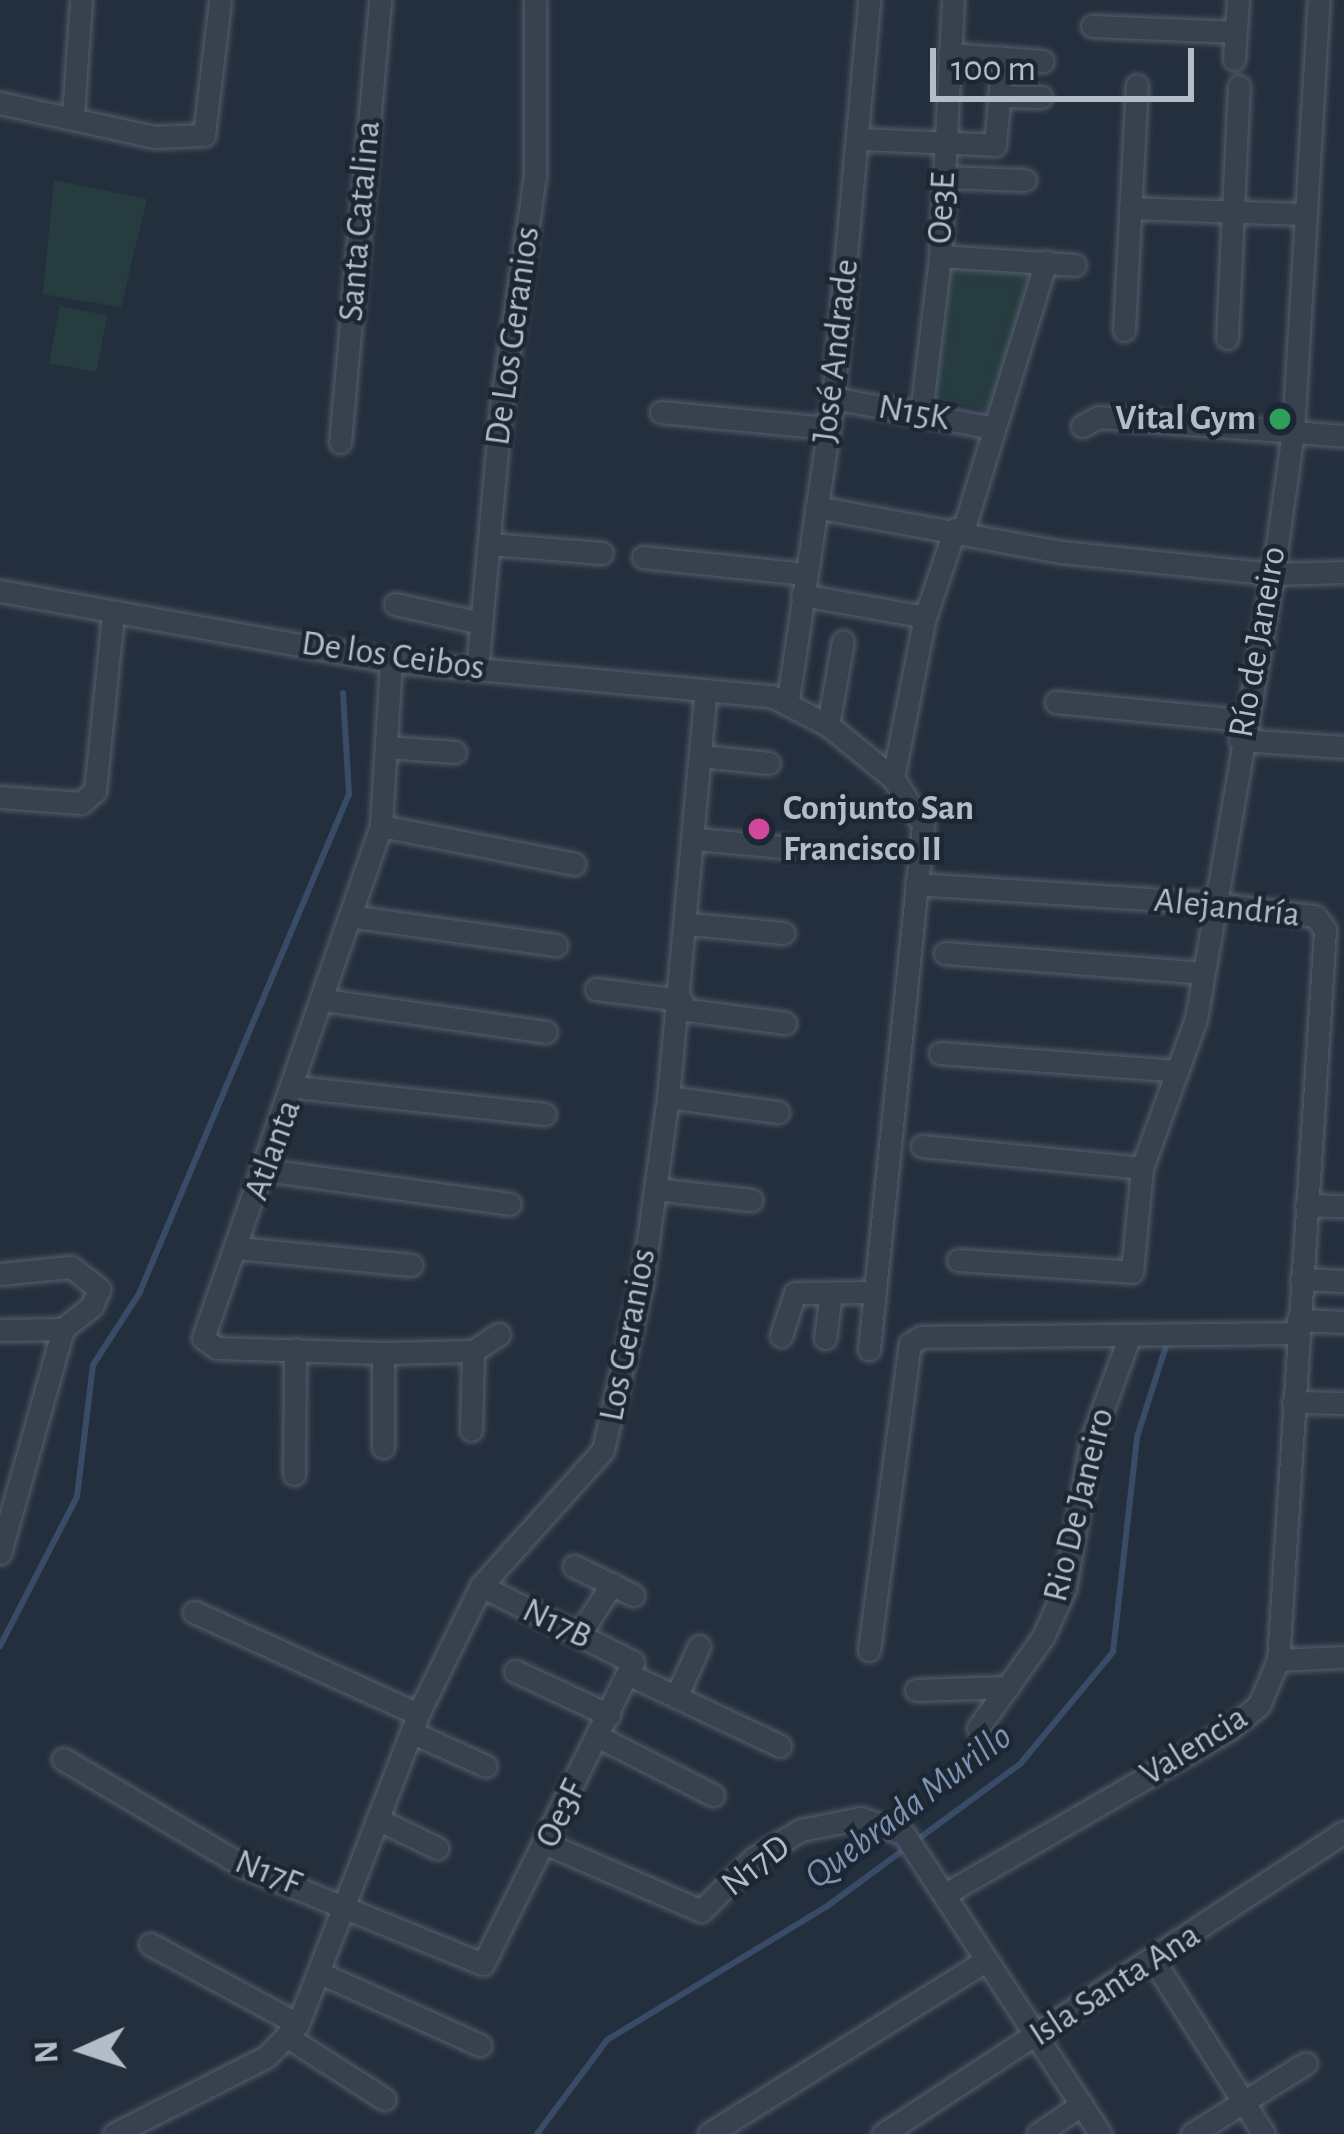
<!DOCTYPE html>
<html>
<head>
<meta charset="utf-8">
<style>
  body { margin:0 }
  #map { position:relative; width:1344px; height:2134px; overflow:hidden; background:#242f3e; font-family:"Alegreya Sans",sans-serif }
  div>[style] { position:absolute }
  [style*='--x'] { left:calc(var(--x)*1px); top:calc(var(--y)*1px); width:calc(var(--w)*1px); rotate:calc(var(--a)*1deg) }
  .green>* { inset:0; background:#263c3f; transform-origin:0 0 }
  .stream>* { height:6px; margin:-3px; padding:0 3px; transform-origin:3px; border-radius:3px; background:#394c67 }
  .roads { filter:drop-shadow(0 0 3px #565f6c) drop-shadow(0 0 3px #565f6c) }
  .minor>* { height:21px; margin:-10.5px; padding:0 10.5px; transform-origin:10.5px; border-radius:10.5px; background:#38414e }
  .dots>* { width:33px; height:33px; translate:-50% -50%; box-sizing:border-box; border:6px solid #1d2633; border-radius:50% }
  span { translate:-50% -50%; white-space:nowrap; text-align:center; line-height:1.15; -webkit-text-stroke:9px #1d2633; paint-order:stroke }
  .street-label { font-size:36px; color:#b4bcc9 }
  .poi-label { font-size:36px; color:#b4bcc9; font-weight:700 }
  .right { translate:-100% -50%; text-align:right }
  .left { translate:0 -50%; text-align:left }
  .water-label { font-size:39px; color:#7c92b1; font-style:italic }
  .north { position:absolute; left:24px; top:1990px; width:120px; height:120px; -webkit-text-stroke:9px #1d2633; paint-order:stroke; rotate:267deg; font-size:33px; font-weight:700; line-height:48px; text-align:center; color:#b4bcc9 }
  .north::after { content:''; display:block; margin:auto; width:42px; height:54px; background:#b4bcc9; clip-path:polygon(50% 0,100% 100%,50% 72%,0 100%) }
  .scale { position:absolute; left:930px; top:48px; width:264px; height:54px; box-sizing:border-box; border:6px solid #b4bcc9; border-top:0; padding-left:15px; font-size:36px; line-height:42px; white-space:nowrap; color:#b4bcc9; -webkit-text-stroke:9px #1d2633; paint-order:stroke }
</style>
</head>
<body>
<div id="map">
  <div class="green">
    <div style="clip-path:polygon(54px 180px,147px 199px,121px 307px,43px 294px)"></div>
    <div style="clip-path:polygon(940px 256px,1046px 262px,999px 413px,922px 396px)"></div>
    <div style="left:60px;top:306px;width:48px;height:58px;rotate:11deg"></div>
  </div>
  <div class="stream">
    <div style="--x:0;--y:1646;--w:168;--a:-62.7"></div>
    <div style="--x:77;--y:1497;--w:133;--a:-83.1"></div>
    <div style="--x:93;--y:1365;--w:85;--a:-57.1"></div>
    <div style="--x:139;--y:1294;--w:542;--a:-67.22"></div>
    <div style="--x:349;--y:794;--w:101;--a:-93.4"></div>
    <div style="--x:537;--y:2134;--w:117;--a:-53.3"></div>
    <div style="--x:607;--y:2040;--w:256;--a:-31.3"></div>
    <div style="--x:826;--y:1907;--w:242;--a:-36.4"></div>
    <div style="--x:1021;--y:1763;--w:144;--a:-50.3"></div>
    <div style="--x:1113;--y:1652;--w:216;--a:-83.6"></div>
    <div style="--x:1137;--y:1437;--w:96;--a:-72.3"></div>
  </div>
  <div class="roads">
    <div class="minor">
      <div style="--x:1092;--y:26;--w:144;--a:2.4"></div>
      <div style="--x:949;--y:54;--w:94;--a:4.3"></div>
      <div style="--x:1234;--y:59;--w:59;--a:-86.1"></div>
      <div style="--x:999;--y:96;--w:42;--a:1.4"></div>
      <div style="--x:0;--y:103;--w:158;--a:12.4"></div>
      <div style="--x:154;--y:137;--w:50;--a:-2.3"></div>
      <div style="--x:204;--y:135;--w:136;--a:-83.2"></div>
      <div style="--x:73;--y:115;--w:115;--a:-86"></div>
      <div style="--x:860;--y:139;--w:135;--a:2.5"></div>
      <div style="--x:995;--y:145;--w:88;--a:-84.8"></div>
      <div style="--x:945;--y:177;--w:80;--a:2.1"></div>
      <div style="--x:1130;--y:208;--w:176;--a:2"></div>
      <div style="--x:940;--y:256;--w:135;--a:3.8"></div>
      <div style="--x:1124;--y:330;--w:245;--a:-87"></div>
      <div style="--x:1227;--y:338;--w:252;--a:-87.3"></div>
      <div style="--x:833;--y:398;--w:164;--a:10.6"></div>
      <div style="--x:661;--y:412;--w:167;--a:5.5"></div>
      <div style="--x:921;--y:414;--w:159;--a:-83.1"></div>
      <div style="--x:940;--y:256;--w:256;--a:-87.1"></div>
      <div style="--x:1082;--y:426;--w:19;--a:-28"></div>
      <div style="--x:1099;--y:417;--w:246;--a:4.4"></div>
      <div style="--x:340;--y:442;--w:444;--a:-84.8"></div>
      <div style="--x:816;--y:507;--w:249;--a:10.4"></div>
      <div style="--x:1061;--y:552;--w:213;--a:5.9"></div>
      <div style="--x:1273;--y:574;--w:71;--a:-1.6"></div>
      <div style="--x:963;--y:531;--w:282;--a:-72.9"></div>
      <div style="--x:490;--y:544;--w:112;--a:4.6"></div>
      <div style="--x:643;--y:557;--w:163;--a:6"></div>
      <div style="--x:0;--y:591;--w:397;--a:10.2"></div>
      <div style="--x:391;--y:661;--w:382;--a:5.3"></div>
      <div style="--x:771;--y:696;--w:64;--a:27"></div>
      <div style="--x:828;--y:725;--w:84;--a:39.2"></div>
      <div style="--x:893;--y:778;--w:56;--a:57.4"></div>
      <div style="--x:923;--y:825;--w:527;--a:95.88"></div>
      <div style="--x:802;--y:595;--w:125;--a:10.1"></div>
      <div style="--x:395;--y:604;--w:88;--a:12.5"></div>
      <div style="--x:391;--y:661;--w:165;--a:93.5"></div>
      <div style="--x:381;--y:826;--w:542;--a:109.17"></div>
      <div style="--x:203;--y:1338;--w:17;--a:36"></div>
      <div style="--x:217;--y:1348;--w:166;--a:1.7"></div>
      <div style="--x:383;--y:1353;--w:90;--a:-1.3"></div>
      <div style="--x:473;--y:1351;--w:31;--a:-33"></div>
      <div style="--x:477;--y:670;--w:265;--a:-84.8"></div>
      <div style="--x:501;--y:406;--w:232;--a:-81.6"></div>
      <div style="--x:535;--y:176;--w:176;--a:-90"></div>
      <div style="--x:788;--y:700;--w:305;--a:-81.5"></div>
      <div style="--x:833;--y:398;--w:400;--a:-84.8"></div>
      <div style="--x:1056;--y:702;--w:189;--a:5.5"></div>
      <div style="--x:828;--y:725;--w:85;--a:-79.9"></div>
      <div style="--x:1240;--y:740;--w:104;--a:3.9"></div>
      <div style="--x:386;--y:747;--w:69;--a:4.1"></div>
      <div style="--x:702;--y:756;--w:67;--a:6"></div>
      <div style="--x:893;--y:778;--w:164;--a:-78.8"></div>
      <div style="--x:925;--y:617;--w:93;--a:-71.2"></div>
      <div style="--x:0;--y:797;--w:81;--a:4.2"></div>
      <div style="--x:81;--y:803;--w:18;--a:-41"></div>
      <div style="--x:95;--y:791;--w:178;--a:-84.2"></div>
      <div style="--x:381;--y:826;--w:197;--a:11.1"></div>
      <div style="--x:696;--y:839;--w:97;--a:5.3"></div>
      <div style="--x:916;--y:884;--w:295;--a:3.7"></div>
      <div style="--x:1210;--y:903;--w:106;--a:7.1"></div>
      <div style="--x:1315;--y:916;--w:17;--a:54"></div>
      <div style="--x:1325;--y:930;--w:732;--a:93.68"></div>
      <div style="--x:1278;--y:1660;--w:49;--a:112.9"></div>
      <div style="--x:1259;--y:1705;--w:40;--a:141"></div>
      <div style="--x:1228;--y:1730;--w:323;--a:149.9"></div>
      <div style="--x:356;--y:917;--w:202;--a:8"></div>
      <div style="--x:690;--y:924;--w:94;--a:5.5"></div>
      <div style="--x:945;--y:953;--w:258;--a:4.4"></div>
      <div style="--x:596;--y:989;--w:86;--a:7.4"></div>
      <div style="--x:324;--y:1000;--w:224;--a:8.2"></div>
      <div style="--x:680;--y:1009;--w:106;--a:7.6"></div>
      <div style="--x:940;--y:1053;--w:238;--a:4.3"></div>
      <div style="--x:296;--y:1087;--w:250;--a:6.2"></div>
      <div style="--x:668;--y:1097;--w:111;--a:7.8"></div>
      <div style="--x:922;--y:1146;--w:221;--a:5.7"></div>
      <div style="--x:265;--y:1170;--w:247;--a:7.9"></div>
      <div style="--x:655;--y:1189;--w:97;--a:6.5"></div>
      <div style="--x:1306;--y:1205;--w:38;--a:2"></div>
      <div style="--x:238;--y:1248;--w:174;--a:5.6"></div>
      <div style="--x:958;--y:1260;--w:174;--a:3.9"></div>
      <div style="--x:1132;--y:1272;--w:104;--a:-84.5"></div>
      <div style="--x:1142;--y:1168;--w:158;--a:-70.1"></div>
      <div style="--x:1196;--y:1019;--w:452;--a:-80.2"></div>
      <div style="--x:1273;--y:574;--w:143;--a:-82"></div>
      <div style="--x:1293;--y:432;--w:433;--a:-86.6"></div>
      <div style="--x:0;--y:1274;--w:71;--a:-5.6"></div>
      <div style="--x:71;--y:1267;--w:36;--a:38"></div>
      <div style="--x:99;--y:1289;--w:18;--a:112"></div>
      <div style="--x:92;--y:1306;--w:37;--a:142"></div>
      <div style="--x:63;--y:1329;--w:63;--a:179.1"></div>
      <div style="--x:1301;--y:1279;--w:43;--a:2.7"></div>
      <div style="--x:1298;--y:1320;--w:46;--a:2.5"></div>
      <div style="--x:781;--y:1336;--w:45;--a:-72"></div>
      <div style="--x:795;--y:1293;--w:79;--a:-0.7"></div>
      <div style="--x:825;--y:1338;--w:45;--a:-82.4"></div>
      <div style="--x:1293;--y:1402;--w:51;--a:1.1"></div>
      <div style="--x:471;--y:1430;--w:79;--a:-88.5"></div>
      <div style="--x:383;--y:1447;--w:94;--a:-90"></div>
      <div style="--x:294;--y:1474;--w:125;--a:-89.5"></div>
      <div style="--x:0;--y:1553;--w:233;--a:-74.3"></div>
      <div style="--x:574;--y:1566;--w:66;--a:26.2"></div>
      <div style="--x:194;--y:1612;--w:246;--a:24.5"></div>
      <div style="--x:579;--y:1635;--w:61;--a:-57.1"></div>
      <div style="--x:869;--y:1650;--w:309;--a:-82.4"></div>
      <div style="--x:910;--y:1344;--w:13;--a:-32"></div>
      <div style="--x:921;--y:1337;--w:376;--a:-0.6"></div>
      <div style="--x:1278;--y:1660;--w:66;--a:-2.6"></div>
      <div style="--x:515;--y:1671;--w:104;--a:25.1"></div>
      <div style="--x:628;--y:1674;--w:168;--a:25.3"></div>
      <div style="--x:916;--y:1690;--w:92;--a:-1.9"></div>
      <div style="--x:676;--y:1697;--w:56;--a:-65.7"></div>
      <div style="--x:978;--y:1728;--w:112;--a:-54.5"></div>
      <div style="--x:1043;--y:1637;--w:54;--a:-65.8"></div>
      <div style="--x:1065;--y:1588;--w:149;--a:-80"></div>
      <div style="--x:1091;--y:1441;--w:113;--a:-69.8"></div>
      <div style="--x:411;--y:1732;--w:82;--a:24.4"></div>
      <div style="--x:599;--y:1737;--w:128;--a:27"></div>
      <div style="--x:63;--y:1759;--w:212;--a:30.7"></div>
      <div style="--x:245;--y:1867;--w:257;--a:22.2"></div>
      <div style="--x:483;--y:1964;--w:337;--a:-63.6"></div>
      <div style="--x:633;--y:1662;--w:170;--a:-153.4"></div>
      <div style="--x:377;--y:1819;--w:67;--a:25.8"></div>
      <div style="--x:547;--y:1844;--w:168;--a:23.5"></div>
      <div style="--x:701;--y:1911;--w:75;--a:-45"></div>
      <div style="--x:754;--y:1858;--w:55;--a:-30.8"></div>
      <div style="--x:801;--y:1830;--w:61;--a:-11.3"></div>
      <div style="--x:861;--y:1818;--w:46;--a:20.4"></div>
      <div style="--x:904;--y:1834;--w:358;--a:56.8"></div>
      <div style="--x:150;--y:1944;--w:168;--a:28.4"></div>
      <div style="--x:1154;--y:1961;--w:205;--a:57.6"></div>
      <div style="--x:318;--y:1972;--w:178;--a:24.3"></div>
      <div style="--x:286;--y:2036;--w:117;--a:32.7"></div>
      <div style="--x:114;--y:2134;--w:170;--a:-26.9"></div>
      <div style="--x:266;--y:2057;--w:46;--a:-45.9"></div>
      <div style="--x:298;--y:2024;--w:332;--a:-68.8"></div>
      <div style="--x:418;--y:1714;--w:143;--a:-63.8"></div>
      <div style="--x:481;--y:1586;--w:183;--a:-48.1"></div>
      <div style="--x:603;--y:1450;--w:172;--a:-76.9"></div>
      <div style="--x:642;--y:1282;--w:187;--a:-82"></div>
      <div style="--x:668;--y:1097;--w:403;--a:-84.7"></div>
      <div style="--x:709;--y:2134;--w:327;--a:-32.1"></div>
      <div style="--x:883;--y:2134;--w:551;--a:-33.23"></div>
      <div style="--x:1038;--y:2134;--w:53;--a:-34.3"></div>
      <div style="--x:1192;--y:2134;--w:134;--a:-31.9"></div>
    </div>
  </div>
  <div class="dots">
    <div style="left:1280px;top:419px;background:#2e9e5b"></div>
    <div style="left:759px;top:829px;background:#d1479c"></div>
  </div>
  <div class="street-label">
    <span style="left:942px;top:208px;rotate:-87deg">Oe3E</span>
    <span style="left:360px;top:221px;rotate:-85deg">Santa Catalina</span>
    <span style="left:513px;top:336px;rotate:-82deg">De Los Geranios</span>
    <span style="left:836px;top:351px;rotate:-83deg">José Andrade</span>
    <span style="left:914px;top:413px;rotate:10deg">N15K</span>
    <span style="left:1258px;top:642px;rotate:-80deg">Río de Janeiro</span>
    <span style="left:393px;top:656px;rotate:8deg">De los Ceibos</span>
    <span style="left:1227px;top:908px;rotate:6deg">Alejandría</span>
    <span style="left:273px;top:1150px;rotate:-70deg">Atlanta</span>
    <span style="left:628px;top:1335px;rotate:-79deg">Los Geranios</span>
    <span style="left:1079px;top:1505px;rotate:-76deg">Rio De Janeiro</span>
    <span style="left:557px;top:1624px;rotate:26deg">N17B</span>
    <span style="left:1194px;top:1746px;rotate:-32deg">Valencia</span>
    <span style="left:561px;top:1814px;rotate:-64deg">Oe3F</span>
    <span style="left:756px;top:1866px;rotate:-38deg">N17D</span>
    <span style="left:268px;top:1873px;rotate:22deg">N17F</span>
    <span style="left:1115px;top:1985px;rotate:-33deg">Isla Santa Ana</span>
  </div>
  <div class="poi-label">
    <span class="right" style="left:1256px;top:419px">Vital Gym</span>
    <span class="left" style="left:783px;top:829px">Conjunto San<br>Francisco II</span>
  </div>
  <div class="water-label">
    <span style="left:909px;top:1807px;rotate:-37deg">Quebrada Murillo</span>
  </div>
  <div class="north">N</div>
  <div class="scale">100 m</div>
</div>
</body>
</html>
